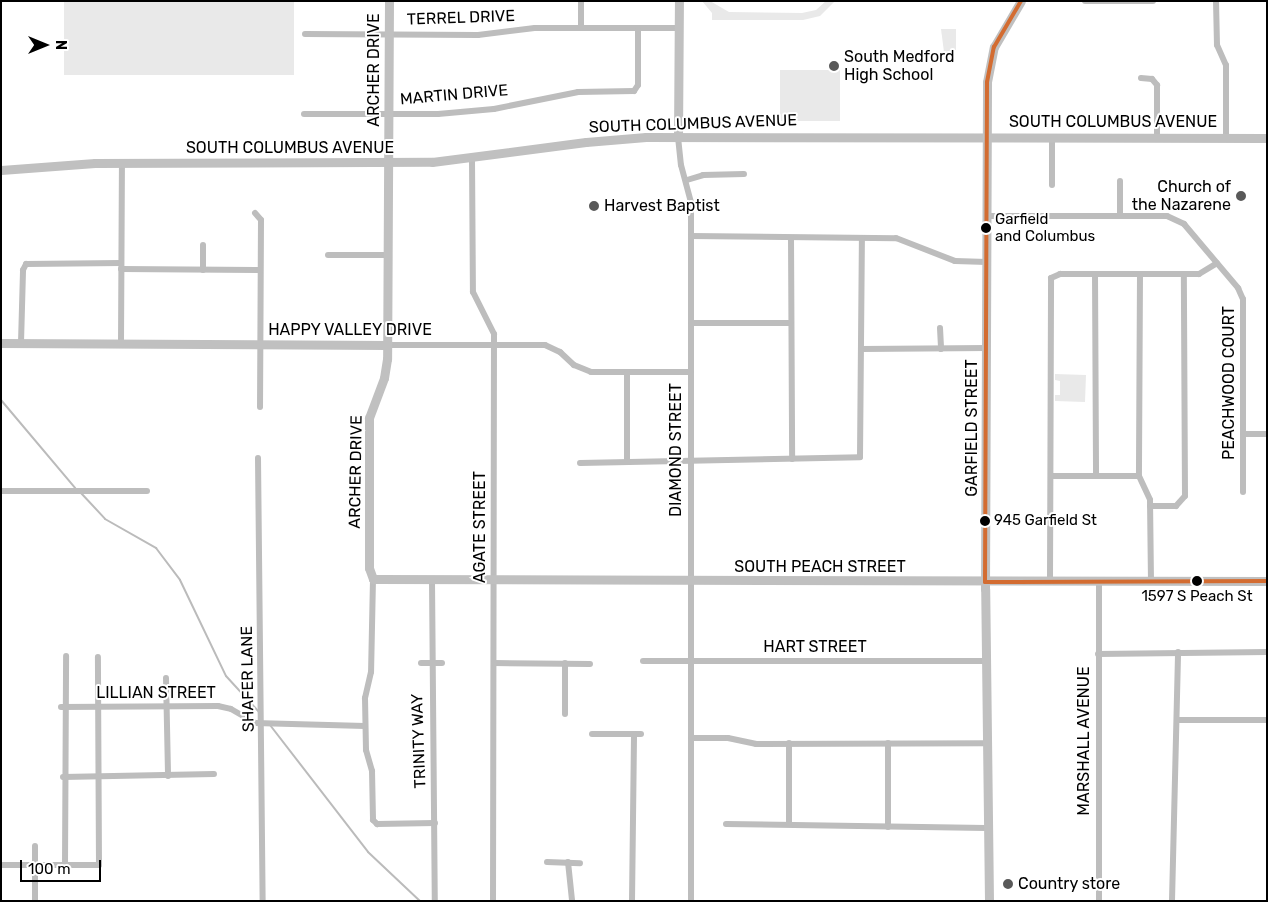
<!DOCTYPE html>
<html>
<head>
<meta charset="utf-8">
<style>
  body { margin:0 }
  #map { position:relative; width:1268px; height:902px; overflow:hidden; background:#fff; font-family:Rubik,sans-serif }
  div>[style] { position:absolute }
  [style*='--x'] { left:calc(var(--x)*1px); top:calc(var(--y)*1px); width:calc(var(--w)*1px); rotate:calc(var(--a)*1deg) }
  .green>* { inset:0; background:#e9e9e9; transform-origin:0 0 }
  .stream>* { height:2px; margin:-1px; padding:0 1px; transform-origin:1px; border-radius:1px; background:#bbb }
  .street>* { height:6px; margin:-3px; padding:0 3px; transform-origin:3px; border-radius:3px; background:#bdbdbd }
  .secondary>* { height:9px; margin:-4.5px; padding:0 4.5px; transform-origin:4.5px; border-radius:4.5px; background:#c0c0c0 }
  .bus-1>* { height:4px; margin:-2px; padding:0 2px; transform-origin:2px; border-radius:2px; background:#d36c31 }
  .dots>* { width:14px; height:14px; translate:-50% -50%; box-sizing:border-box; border:2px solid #fff; border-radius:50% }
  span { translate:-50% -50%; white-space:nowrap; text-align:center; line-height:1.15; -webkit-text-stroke:4px #fff; paint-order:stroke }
  .bus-label { font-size:15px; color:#000 }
  .left { translate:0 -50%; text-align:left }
  .street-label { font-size:16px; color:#000 }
  .poi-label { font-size:16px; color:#000 }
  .right { translate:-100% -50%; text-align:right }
  .frame { position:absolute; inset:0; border:2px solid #000; pointer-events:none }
  .north { position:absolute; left:20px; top:20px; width:50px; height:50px; -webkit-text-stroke:4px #fff; paint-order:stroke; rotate:90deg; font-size:14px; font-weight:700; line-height:20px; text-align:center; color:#000 }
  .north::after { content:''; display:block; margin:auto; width:18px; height:22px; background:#000; clip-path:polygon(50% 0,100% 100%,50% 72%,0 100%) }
  .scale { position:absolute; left:20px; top:860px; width:81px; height:22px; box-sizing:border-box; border:2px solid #000; border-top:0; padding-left:6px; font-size:15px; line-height:18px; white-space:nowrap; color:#000; -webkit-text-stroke:4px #fff; paint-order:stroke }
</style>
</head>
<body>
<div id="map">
  <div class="green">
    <div style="left:64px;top:1px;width:230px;height:74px"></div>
    <div style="clip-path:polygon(702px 1px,710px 1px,729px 12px,802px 13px,816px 10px,826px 1px,835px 1px,820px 16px,803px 20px,712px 20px,712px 13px)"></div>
    <div style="clip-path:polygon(941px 29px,956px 29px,956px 50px,944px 52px)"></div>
    <div style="left:840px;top:70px;width:51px;height:60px;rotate:90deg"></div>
    <div style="clip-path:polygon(1055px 374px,1086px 375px,1085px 402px,1055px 401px,1055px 395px,1060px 395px,1060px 381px,1055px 380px)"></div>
  </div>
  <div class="stream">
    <div style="--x:1;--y:400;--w:115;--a:49.9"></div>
    <div style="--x:81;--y:493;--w:35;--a:47"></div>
    <div style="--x:105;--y:519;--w:59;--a:29.6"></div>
    <div style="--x:156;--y:548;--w:40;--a:53"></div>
    <div style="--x:180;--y:580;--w:106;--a:64.4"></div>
    <div style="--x:226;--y:676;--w:49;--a:47.5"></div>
    <div style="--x:270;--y:725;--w:160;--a:52.3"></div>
    <div style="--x:368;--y:852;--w:71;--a:43.3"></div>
  </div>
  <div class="street">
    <div style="--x:581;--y:1;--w:27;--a:90"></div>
    <div style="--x:1085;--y:1;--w:68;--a:0"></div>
    <div style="--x:1216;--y:1;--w:44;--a:88.7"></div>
    <div style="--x:1217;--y:45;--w:22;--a:66"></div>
    <div style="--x:1226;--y:65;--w:73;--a:90"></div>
    <div style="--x:305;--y:34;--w:173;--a:0.3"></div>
    <div style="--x:478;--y:35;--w:57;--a:-7"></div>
    <div style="--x:535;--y:28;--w:144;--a:0"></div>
    <div style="--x:1141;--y:78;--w:11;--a:5"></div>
    <div style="--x:1152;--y:79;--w:8;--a:50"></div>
    <div style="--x:1157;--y:85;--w:53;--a:90"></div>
    <div style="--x:304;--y:114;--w:134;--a:0"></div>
    <div style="--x:438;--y:114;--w:56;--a:-5.1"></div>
    <div style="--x:494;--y:109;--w:86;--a:-11.4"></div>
    <div style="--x:578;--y:92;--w:56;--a:-1"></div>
    <div style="--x:634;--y:91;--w:7;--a:-56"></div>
    <div style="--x:638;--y:85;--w:56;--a:-90"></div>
    <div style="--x:678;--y:137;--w:28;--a:84"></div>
    <div style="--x:681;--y:165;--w:38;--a:75"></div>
    <div style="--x:691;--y:202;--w:699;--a:90"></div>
    <div style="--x:1052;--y:137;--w:48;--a:90"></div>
    <div style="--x:472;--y:159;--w:133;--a:89.6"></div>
    <div style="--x:473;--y:292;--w:47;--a:63.4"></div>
    <div style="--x:494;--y:334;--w:567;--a:90.1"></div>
    <div style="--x:687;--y:180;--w:17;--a:-17"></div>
    <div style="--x:703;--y:175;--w:41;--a:-1.4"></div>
    <div style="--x:1120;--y:181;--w:35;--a:90"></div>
    <div style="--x:255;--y:213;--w:9;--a:49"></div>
    <div style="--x:261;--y:220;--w:187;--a:90.3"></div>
    <div style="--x:987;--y:216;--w:180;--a:0"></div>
    <div style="--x:1167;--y:216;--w:19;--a:25"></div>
    <div style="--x:1184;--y:224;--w:84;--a:49.8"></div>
    <div style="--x:1238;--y:288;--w:12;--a:66"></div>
    <div style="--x:1243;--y:299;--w:193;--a:90"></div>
    <div style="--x:691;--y:236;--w:205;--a:0.6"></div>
    <div style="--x:896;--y:238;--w:63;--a:21.3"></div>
    <div style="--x:955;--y:261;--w:32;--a:2"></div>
    <div style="--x:791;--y:238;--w:221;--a:89.7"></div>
    <div style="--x:203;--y:245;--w:25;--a:90"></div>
    <div style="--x:328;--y:255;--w:59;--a:0"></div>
    <div style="--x:121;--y:269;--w:139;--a:0.4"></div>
    <div style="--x:1095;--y:274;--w:202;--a:89.7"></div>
    <div style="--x:1140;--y:274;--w:202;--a:90.3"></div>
    <div style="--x:1139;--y:476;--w:26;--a:65"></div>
    <div style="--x:1150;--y:500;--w:81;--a:89.3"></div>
    <div style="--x:691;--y:323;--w:100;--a:0"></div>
    <div style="--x:940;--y:328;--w:21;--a:87"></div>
    <div style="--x:21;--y:343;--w:73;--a:-88.4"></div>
    <div style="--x:23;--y:270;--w:7;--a:-63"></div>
    <div style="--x:26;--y:264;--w:95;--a:-0.6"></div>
    <div style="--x:121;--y:344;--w:182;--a:-89.7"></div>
    <div style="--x:387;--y:345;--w:158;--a:0"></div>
    <div style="--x:545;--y:345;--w:17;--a:25"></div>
    <div style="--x:560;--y:352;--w:19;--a:43"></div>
    <div style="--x:574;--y:365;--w:18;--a:22"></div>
    <div style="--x:591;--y:372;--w:100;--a:0"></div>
    <div style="--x:862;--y:349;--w:125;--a:-0.5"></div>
    <div style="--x:627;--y:372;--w:89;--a:90"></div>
    <div style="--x:1243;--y:434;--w:24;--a:0"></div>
    <div style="--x:258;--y:458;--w:443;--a:89.4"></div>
    <div style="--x:580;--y:463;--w:280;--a:-1.2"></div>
    <div style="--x:860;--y:457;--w:219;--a:-89.5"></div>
    <div style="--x:1051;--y:476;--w:88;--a:0"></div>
    <div style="--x:1;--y:491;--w:146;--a:0"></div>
    <div style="--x:1150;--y:506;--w:26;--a:0"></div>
    <div style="--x:1176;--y:506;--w:13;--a:-48"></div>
    <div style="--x:1185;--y:496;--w:222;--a:-90.3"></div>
    <div style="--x:373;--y:579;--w:93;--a:91.2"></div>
    <div style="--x:371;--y:672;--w:27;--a:103"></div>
    <div style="--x:365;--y:698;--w:52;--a:88.9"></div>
    <div style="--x:366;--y:750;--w:22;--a:74"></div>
    <div style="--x:372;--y:771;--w:49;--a:88.8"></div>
    <div style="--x:373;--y:820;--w:6;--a:45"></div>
    <div style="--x:377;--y:824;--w:58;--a:-1"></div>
    <div style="--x:432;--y:581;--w:320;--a:89.5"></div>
    <div style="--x:1050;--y:581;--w:303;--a:-89.8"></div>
    <div style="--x:1051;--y:278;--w:10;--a:-24"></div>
    <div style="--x:1060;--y:274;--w:139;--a:0"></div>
    <div style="--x:1199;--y:274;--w:21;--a:-31"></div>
    <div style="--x:1099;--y:581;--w:320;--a:90"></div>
    <div style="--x:1098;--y:654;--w:169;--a:-0.7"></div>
    <div style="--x:643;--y:661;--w:343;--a:0"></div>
    <div style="--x:421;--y:663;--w:21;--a:0"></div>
    <div style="--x:494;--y:663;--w:96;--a:0.6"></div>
    <div style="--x:565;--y:663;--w:51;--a:90"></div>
    <div style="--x:166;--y:678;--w:98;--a:88.8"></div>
    <div style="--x:61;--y:707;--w:157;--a:-0.4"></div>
    <div style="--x:218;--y:706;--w:13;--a:13"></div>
    <div style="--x:231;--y:709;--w:28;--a:30"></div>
    <div style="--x:255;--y:723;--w:110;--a:1.6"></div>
    <div style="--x:1178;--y:720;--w:89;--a:0"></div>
    <div style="--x:592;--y:734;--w:49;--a:0"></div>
    <div style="--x:691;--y:738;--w:37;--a:0"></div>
    <div style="--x:728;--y:738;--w:29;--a:12"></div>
    <div style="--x:756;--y:744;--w:230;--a:-0.2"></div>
    <div style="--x:888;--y:743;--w:84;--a:90"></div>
    <div style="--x:63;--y:777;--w:151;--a:-1.1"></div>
    <div style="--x:726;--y:824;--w:260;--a:0.9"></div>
    <div style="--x:789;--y:824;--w:81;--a:-90"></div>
    <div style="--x:35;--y:846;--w:55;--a:90"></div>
    <div style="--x:547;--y:862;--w:33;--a:2"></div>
    <div style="--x:568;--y:862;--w:39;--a:84"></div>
    <div style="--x:1;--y:865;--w:98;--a:0"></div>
    <div style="--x:99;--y:865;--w:208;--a:-90.3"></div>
    <div style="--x:65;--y:865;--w:209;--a:-89.7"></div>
    <div style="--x:632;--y:901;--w:167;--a:-89.3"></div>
    <div style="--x:1172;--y:901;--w:249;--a:-88.6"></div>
  </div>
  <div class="secondary">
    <div style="--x:389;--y:1;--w:358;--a:90.3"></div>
    <div style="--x:387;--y:359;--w:19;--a:99"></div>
    <div style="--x:384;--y:378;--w:43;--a:110.6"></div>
    <div style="--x:369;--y:418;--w:150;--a:90"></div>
    <div style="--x:369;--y:568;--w:12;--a:70"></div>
    <div style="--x:373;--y:579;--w:894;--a:0.13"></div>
    <div style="--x:678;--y:137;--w:136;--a:-89.6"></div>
    <div style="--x:1;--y:170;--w:94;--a:-4.3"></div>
    <div style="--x:95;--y:163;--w:337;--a:-0.2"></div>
    <div style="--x:432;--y:162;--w:155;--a:-7.4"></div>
    <div style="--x:586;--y:142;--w:60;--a:-4.8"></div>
    <div style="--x:646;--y:137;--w:621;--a:0.09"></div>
    <div style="--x:1;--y:343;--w:386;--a:0.3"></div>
    <div style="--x:989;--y:901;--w:312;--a:-90.7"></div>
    <div style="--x:985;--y:589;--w:507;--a:-89.77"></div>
    <div style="--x:987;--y:82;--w:36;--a:-79"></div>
    <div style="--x:994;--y:47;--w:53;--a:-59.6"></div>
  </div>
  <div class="bus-1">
    <div style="--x:985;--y:582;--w:500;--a:-89.77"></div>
    <div style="--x:987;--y:82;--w:36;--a:-79"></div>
    <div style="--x:994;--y:47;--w:53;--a:-59.6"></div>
    <div style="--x:985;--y:582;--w:282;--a:-0.2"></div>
  </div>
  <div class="dots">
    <div style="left:834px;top:66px;background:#595959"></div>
    <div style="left:1241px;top:196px;background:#595959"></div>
    <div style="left:594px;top:206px;background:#595959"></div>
    <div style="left:986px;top:228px;background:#000"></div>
    <div style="left:985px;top:521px;background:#000"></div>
    <div style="left:1197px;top:581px;background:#000"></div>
    <div style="left:1008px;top:884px;background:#595959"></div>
  </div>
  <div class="bus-label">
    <span class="left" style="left:995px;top:228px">Garfield<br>and Columbus</span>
    <span class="left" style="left:994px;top:521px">945 Garfield St</span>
    <span style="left:1197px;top:597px">1597 S Peach St</span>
  </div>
  <div class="street-label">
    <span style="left:461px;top:18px;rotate:-2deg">TERREL DRIVE</span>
    <span style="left:374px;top:70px;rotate:-90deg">ARCHER DRIVE</span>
    <span style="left:454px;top:95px;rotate:-5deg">MARTIN DRIVE</span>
    <span style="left:1113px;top:122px">SOUTH COLUMBUS AVENUE</span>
    <span style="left:693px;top:124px;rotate:-2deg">SOUTH COLUMBUS AVENUE</span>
    <span style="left:290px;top:148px">SOUTH COLUMBUS AVENUE</span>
    <span style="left:350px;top:330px">HAPPY VALLEY DRIVE</span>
    <span style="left:1229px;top:383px;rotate:-90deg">PEACHWOOD COURT</span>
    <span style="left:972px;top:428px;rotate:-90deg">GARFIELD STREET</span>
    <span style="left:676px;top:450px;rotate:-90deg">DIAMOND STREET</span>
    <span style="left:356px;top:472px;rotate:-89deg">ARCHER DRIVE</span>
    <span style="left:480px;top:527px;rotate:-90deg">AGATE STREET</span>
    <span style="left:820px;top:567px">SOUTH PEACH STREET</span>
    <span style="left:815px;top:647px">HART STREET</span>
    <span style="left:248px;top:679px;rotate:-91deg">SHAFER LANE</span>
    <span style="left:156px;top:693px">LILLIAN STREET</span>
    <span style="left:419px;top:741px;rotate:-92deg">TRINITY WAY</span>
    <span style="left:1084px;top:741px;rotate:-90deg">MARSHALL AVENUE</span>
  </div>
  <div class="poi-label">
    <span class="left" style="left:844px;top:66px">South Medford<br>High School</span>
    <span class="right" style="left:1231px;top:196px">Church of<br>the Nazarene</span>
    <span class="left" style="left:604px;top:206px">Harvest Baptist</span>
    <span class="left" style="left:1018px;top:884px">Country store</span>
  </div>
  <div class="frame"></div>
  <div class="north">N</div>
  <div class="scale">100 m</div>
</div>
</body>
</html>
